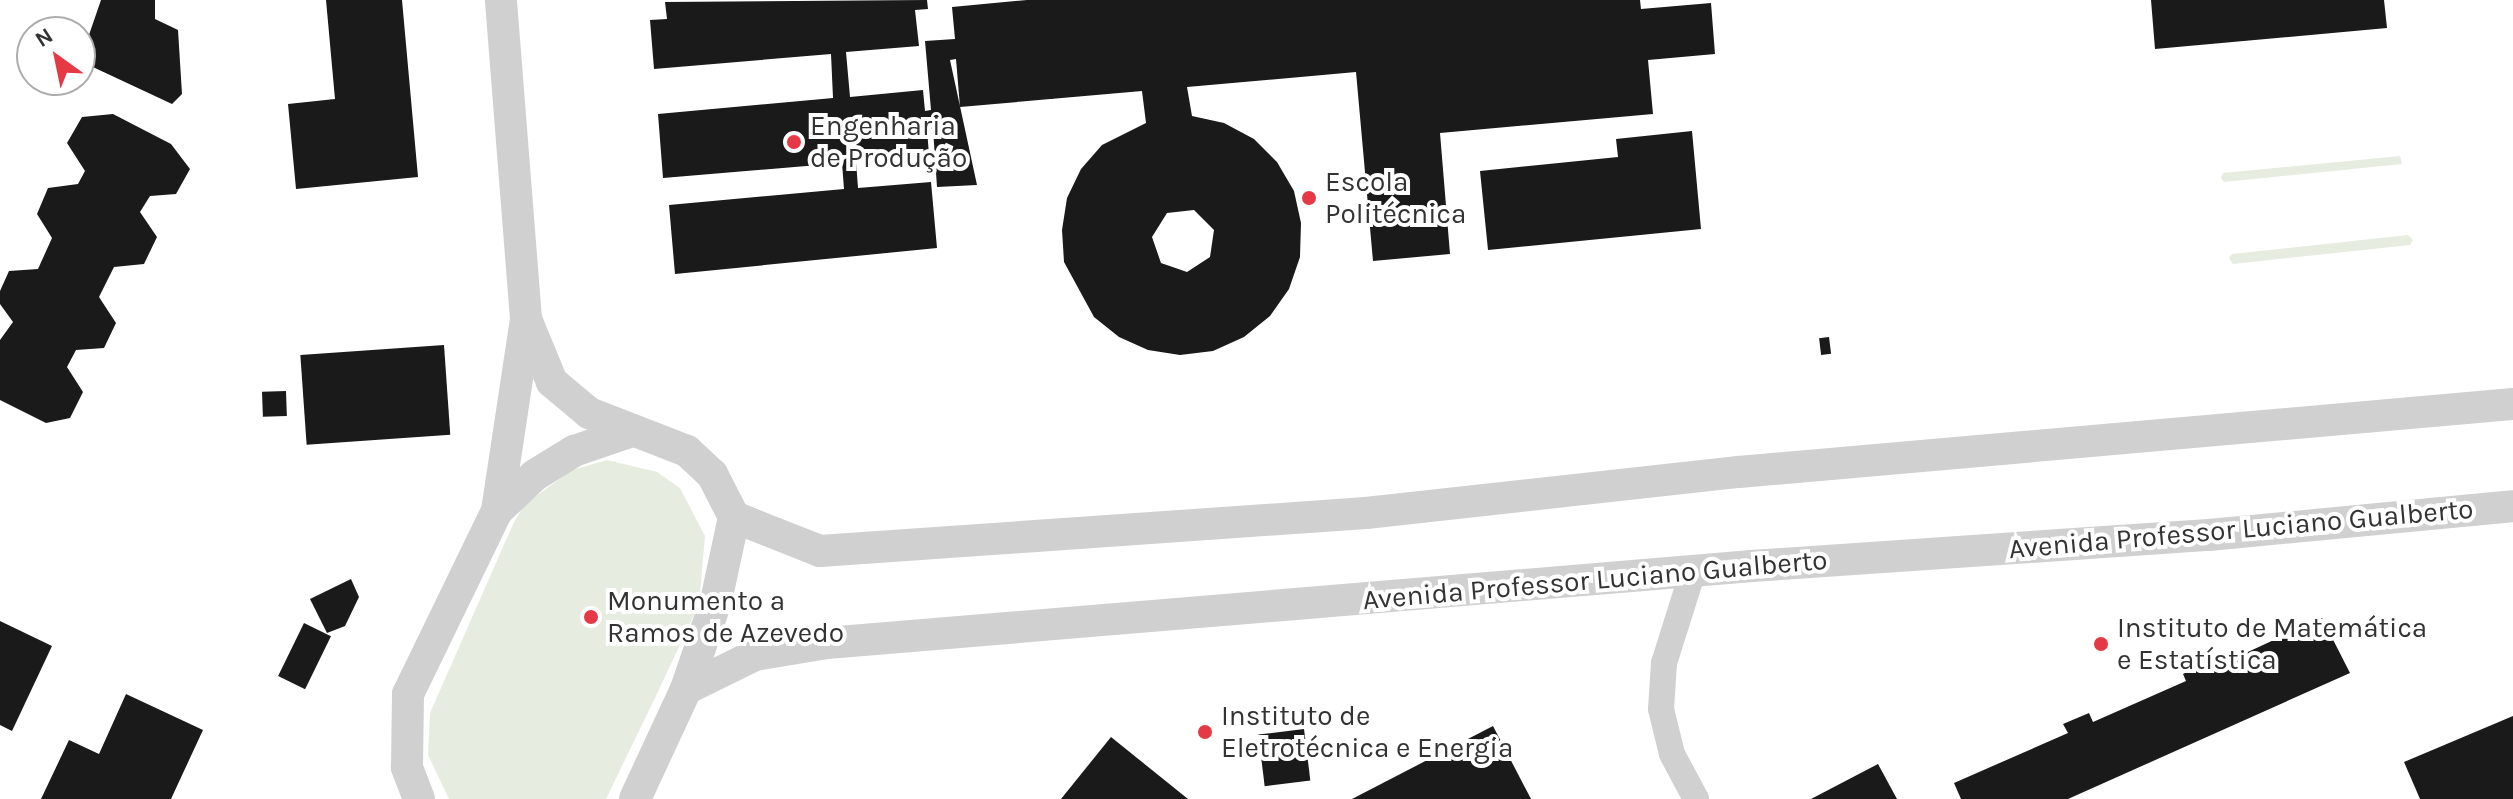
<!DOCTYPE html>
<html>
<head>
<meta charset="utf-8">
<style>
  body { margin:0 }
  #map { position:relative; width:2513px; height:799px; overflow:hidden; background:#fff; font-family:Karla,sans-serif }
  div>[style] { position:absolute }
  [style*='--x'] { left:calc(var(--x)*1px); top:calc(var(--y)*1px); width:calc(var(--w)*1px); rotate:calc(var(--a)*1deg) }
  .green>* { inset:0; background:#e6ecdf }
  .building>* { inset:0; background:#1a1a1a; transform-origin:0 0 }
  .minor>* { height:26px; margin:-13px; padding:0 13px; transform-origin:13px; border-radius:13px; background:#d0d0d0 }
  .tertiary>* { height:32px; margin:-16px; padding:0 16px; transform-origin:16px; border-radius:16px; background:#d0d0d0 }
  .dots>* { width:22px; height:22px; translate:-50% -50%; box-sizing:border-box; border:4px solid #fff; border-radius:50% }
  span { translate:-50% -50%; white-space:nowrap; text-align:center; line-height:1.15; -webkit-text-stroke:8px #fff; paint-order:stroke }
  .poi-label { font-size:28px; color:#333 }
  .left { translate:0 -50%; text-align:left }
  .street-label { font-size:28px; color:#333 }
  .north { position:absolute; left:16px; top:16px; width:80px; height:80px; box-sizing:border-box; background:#fff; border:2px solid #adadad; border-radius:50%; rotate:327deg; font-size:22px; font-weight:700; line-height:32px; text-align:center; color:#333 }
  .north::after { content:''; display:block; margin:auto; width:28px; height:36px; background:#e63946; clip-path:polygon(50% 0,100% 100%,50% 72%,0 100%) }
</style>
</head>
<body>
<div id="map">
  <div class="green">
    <div style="clip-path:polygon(2400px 156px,2402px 164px,2224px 182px,2221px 178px,2223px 173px)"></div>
    <div style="clip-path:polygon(2408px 235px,2413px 240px,2410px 245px,2233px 264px,2229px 258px,2232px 254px)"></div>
    <div style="clip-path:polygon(607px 460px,657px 472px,680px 488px,705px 536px,699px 604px,654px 700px,606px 799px,449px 799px,428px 755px,430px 713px,514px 522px,525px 504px,572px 470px)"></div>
  </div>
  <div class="building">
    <div style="clip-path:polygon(101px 0,155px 0,155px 19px,178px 30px,182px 94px,172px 104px,80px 61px)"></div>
    <div style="clip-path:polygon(326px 0,402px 0,418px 177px,296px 189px,288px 104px,335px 99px)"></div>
    <div style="clip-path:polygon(evenodd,927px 0,928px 9px,915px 10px,919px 46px,846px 52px,850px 97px,923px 90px,925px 111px,931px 110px,925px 41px,955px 39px,952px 7px,1027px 0,1640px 0,1641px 9px,1711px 3px,1715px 54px,1648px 60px,1653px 114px,1440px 133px,1450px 254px,1373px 261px,1356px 72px,1187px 87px,1192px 116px,1224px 123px,1254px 139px,1277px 162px,1294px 191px,1301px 223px,1300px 257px,1289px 289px,1270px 316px,1244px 337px,1213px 351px,1180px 355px,1148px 350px,1119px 337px,1094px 317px,1064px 262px,1062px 230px,1067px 198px,1081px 169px,1102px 145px,1146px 123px,1142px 91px,960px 107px,956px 59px,950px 60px,977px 185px,937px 187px,933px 129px,927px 129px,929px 155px,856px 161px,858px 188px,931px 182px,937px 248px,675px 274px,669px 205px,844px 189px,842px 163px,663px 178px,658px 114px,833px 98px,831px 54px,654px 69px,650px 20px,667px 19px,665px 2px,927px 0,1194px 210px,1214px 230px,1210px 257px,1187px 272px,1161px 263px,1152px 237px,1167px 213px,1194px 210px)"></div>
    <div style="clip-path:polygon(2151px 0,2384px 0,2387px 28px,2155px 49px)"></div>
    <div style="clip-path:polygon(113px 114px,171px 144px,190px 169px,176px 194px,150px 196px,140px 212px,157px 237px,144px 264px,114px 267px,99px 297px,116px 323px,104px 348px,76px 350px,67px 367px,83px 392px,70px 418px,46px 423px,0 400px,0 340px,13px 322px,0 304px,0 291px,9px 271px,38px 269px,52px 238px,37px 214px,48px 188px,78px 184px,85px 171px,67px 143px,82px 117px)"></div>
    <div style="clip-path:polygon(1692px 131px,1701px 229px,1488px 250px,1480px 171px,1618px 157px,1616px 139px)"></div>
    <div style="left:1829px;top:337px;width:17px;height:10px;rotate:83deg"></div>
    <div style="left:444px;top:345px;width:90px;height:144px;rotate:86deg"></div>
    <div style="left:286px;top:391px;width:25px;height:24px;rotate:88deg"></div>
    <div style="clip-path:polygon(351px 579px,359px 597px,345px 626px,327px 633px,310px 599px)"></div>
    <div style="clip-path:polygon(2322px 618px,2350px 673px,2068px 799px,1961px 799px,1954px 783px,2068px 733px,2063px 724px,2089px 713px,2093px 722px,2186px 681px,2183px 674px,2210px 661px,2213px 668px)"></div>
    <div style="clip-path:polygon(0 621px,52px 646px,12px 731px,0 725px)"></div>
    <div style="left:304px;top:623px;width:30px;height:59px;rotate:26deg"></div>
    <div style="clip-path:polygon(126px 694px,203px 730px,171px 799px,41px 799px,69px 740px,99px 754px)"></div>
    <div style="clip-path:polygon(2513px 716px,2513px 799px,2420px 799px,2404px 762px)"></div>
    <div style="clip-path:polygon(1493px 726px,1531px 799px,1352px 799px)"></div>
    <div style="left:1304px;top:729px;width:52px;height:46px;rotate:83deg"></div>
    <div style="clip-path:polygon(1111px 737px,1188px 799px,1061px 799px)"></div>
    <div style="clip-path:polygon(1878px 764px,1897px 799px,1811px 799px)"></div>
  </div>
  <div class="minor">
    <div style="--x:1693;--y:571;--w:96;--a:107.5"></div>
    <div style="--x:1664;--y:663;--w:46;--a:93.7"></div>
    <div style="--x:1661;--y:709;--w:46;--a:76.3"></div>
    <div style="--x:1672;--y:754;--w:51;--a:61.9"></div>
  </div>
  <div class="tertiary">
    <div style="--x:526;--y:319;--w:68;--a:67.6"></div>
    <div style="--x:552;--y:382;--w:48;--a:40"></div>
    <div style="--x:589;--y:413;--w:105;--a:21.2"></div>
    <div style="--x:687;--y:451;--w:34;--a:43"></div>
    <div style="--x:712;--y:474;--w:48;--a:62.9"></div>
    <div style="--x:734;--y:517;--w:86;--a:102.1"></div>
    <div style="--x:716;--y:601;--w:93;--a:108.8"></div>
    <div style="--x:686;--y:689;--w:121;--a:114.9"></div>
    <div style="--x:497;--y:511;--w:194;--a:-81.4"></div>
    <div style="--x:526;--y:319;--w:320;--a:-94.5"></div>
    <div style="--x:734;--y:517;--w:92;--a:21.6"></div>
    <div style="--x:820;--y:551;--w:547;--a:-3.98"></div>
    <div style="--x:1366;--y:513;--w:375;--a:-6.3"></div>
    <div style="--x:1739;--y:472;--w:777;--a:-5.02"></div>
    <div style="--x:686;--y:689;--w:77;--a:-26.2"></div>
    <div style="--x:755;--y:655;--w:73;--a:-9.5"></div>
    <div style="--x:827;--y:643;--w:928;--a:-4.76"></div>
    <div style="--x:1752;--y:566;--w:458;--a:-3.9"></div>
    <div style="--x:2209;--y:535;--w:305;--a:-5.4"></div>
    <div style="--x:419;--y:799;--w:34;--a:-111"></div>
    <div style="--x:407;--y:767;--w:73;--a:-89.2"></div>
    <div style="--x:408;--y:694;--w:203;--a:-64.1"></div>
    <div style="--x:497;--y:511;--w:52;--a:-43.5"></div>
    <div style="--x:535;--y:475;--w:46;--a:-31.6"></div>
    <div style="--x:574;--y:451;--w:58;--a:-19.1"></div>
  </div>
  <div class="dots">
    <div style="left:794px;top:142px;background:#e63946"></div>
    <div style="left:1309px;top:198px;background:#e63946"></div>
    <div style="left:591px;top:617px;background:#e63946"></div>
    <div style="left:2101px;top:644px;background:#e63946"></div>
    <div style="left:1205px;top:732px;background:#e63946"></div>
  </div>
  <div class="poi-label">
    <span class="left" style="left:810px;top:142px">Engenharia<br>de Produção</span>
    <span class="left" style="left:1325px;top:198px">Escola<br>Politécnica</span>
    <span class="left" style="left:607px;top:617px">Monumento a<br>Ramos de Azevedo</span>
    <span class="left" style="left:2117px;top:644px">Instituto de Matemática<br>e Estatística</span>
    <span class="left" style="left:1221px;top:732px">Instituto de<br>Eletrotécnica e Energia</span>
  </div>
  <div class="street-label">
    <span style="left:2241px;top:529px;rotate:-5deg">Avenida Professor Luciano Gualberto</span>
    <span style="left:1595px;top:580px;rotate:-5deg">Avenida Professor Luciano Gualberto</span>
  </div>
  <div class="north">N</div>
</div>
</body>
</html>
